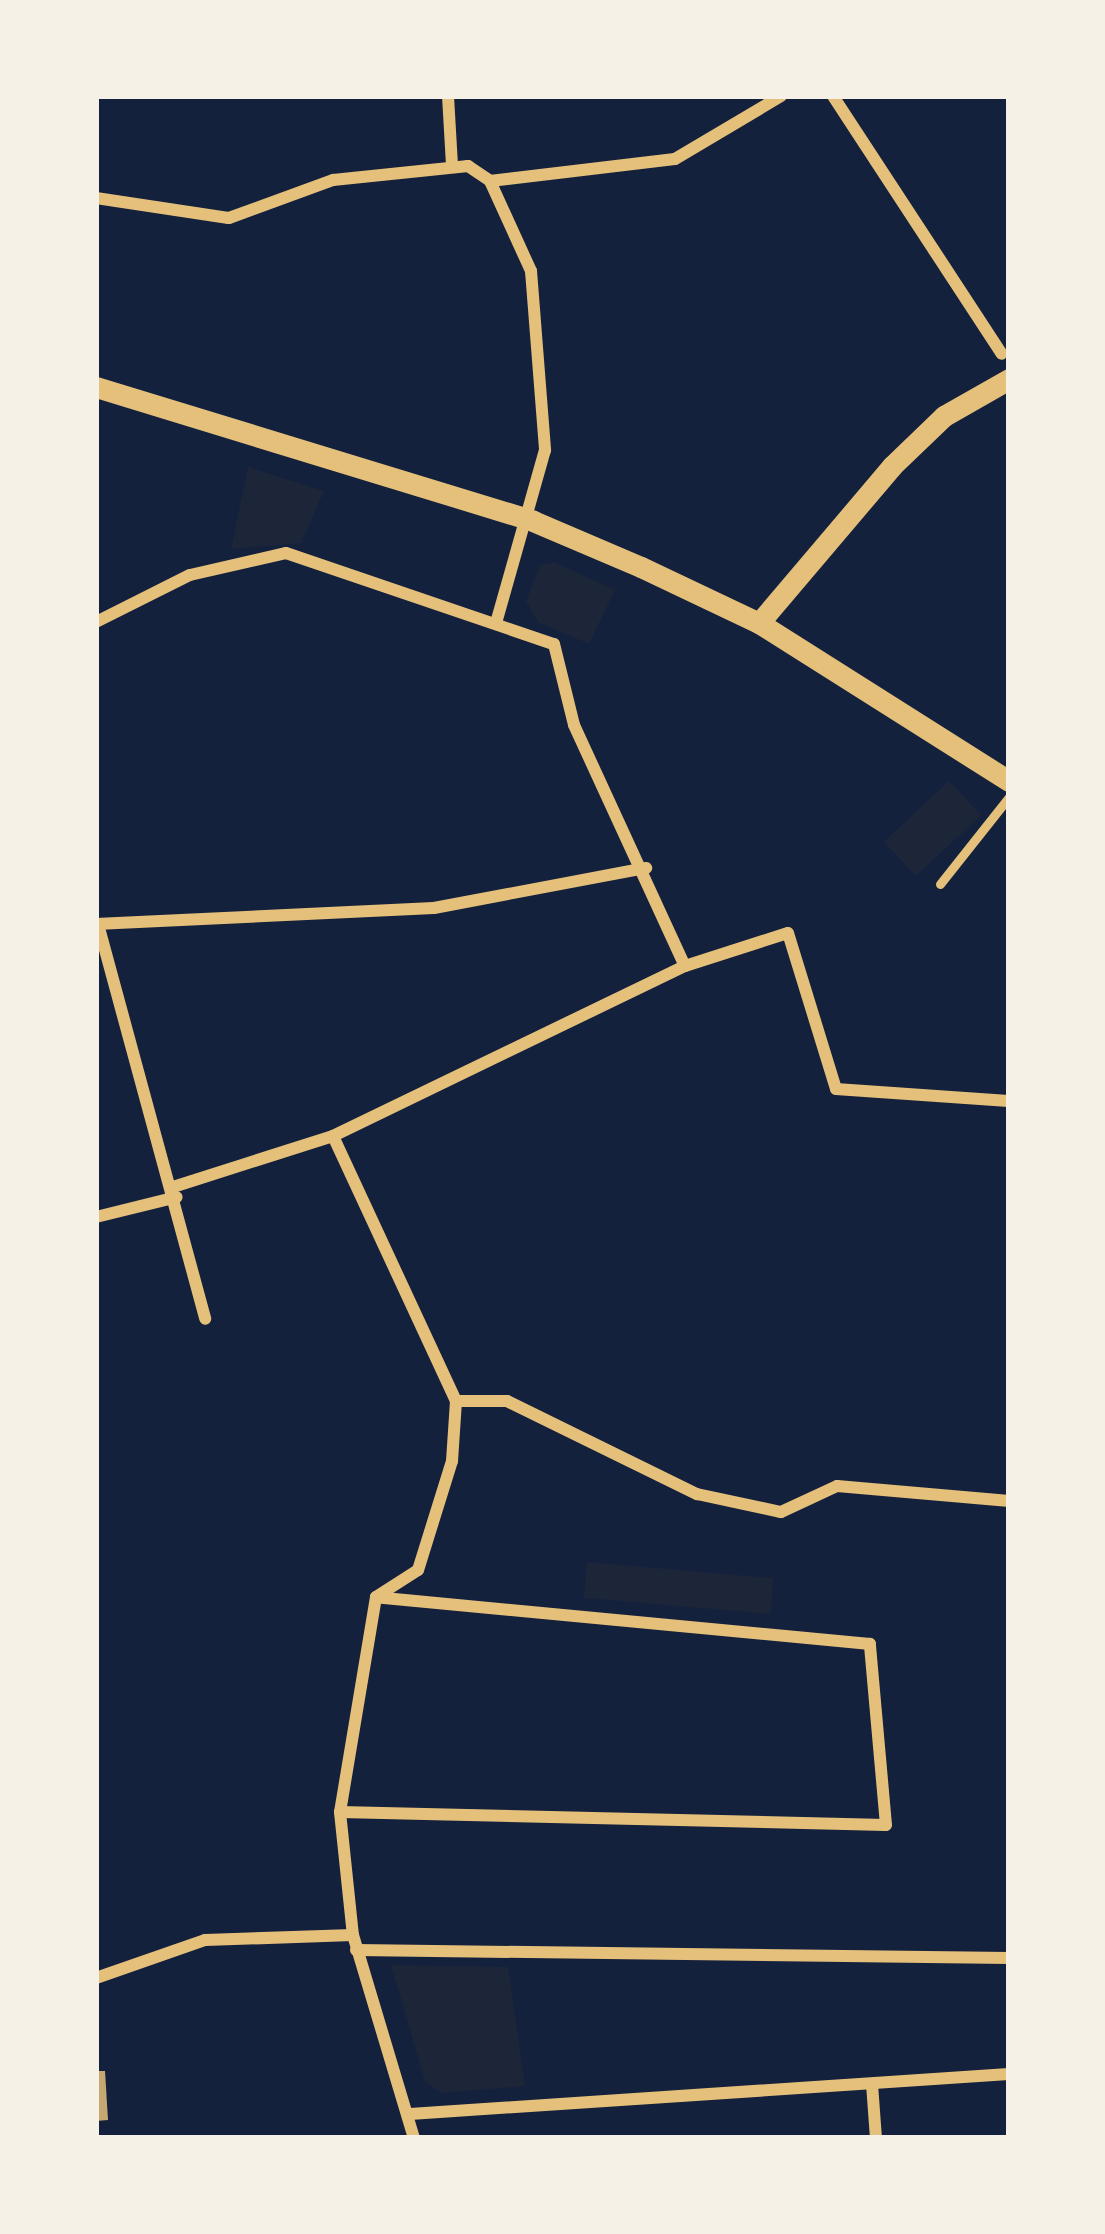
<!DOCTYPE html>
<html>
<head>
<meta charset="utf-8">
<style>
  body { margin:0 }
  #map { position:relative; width:1105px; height:2234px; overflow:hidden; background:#14213d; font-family:Figtree,sans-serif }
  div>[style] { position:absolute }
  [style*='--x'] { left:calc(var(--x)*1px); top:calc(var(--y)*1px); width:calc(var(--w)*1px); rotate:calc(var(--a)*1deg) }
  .green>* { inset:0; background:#1d2539; transform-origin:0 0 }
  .building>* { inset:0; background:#c6a872 }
  .service>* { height:9px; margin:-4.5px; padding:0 4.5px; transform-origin:4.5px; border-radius:4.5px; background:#e5c07b }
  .minor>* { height:12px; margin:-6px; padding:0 6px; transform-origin:6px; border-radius:6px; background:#e5c07b }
  .tertiary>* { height:21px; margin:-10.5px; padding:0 10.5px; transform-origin:10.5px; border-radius:10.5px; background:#e5c07b }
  span { translate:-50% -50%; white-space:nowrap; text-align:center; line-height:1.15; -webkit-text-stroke:9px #f6f1e7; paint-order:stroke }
  .frame { position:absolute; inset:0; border:99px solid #f6f1e7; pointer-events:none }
</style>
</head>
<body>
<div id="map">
  <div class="green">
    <div style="clip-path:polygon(248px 467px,324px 491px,301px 543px,231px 549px)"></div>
    <div style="clip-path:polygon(554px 562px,615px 590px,589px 644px,538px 622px,526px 601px,540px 565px)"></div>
    <div style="left:949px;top:781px;width:47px;height:89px;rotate:47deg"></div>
    <div style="left:587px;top:1562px;width:187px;height:36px;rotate:5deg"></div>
    <div style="clip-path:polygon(391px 1965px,508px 1967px,525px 2086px,441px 2093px,425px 2081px)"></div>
  </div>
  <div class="building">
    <div style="clip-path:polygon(96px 2071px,105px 2071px,108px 2120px,96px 2121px)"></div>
  </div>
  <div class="service">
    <div style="--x:940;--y:884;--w:111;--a:-51.6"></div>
  </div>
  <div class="minor">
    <div style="--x:448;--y:96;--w:70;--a:86.7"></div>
    <div style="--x:833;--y:96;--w:308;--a:56.8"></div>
    <div style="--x:490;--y:181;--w:186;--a:-6.8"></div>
    <div style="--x:675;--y:159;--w:123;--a:-30.7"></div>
    <div style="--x:96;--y:198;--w:134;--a:8.6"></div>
    <div style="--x:229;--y:218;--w:111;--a:-20.1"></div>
    <div style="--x:333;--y:180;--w:136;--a:-5.9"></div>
    <div style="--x:468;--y:166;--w:27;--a:34"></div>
    <div style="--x:490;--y:181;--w:99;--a:65.5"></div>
    <div style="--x:531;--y:271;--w:180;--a:85.5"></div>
    <div style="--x:545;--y:450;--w:180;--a:105.8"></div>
    <div style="--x:96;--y:622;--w:105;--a:-26.6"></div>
    <div style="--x:190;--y:575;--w:98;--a:-12.9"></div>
    <div style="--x:286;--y:553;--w:283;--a:18.8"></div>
    <div style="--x:554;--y:644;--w:83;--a:76.1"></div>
    <div style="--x:574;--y:725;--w:265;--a:65.3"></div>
    <div style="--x:96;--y:924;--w:338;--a:-2.7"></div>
    <div style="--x:434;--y:908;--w:216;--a:-10.7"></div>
    <div style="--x:98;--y:924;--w:409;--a:74.8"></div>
    <div style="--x:333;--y:1136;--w:292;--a:65.1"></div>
    <div style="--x:456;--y:1401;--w:60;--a:93.8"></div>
    <div style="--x:452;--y:1461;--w:114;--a:107.3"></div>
    <div style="--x:418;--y:1570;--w:50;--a:147.3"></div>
    <div style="--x:376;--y:1597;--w:218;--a:99.5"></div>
    <div style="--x:340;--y:1812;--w:124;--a:84"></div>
    <div style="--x:353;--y:1935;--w:212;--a:73.3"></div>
    <div style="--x:173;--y:1187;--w:168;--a:-17.7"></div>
    <div style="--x:333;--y:1136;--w:391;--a:-25.8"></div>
    <div style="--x:685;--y:966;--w:108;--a:-17.8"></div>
    <div style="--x:788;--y:933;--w:163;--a:72.9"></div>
    <div style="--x:836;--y:1089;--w:173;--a:4"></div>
    <div style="--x:96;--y:1217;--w:83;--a:-13.9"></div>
    <div style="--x:456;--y:1401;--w:51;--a:0"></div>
    <div style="--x:507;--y:1401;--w:212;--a:26.1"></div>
    <div style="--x:697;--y:1494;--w:86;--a:12.1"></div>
    <div style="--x:781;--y:1512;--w:62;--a:-24.9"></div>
    <div style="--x:837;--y:1486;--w:173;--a:5"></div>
    <div style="--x:340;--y:1812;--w:546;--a:1.36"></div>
    <div style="--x:886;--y:1825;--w:182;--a:-95.1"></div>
    <div style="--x:870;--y:1644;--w:496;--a:-174.6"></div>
    <div style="--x:356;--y:1950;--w:653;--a:0.7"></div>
    <div style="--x:96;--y:1978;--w:115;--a:-19.2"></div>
    <div style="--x:205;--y:1940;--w:148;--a:-1.9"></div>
    <div style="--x:872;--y:2084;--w:54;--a:85.8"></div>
    <div style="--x:410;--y:2114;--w:600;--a:-3.82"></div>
  </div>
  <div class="tertiary">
    <div style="--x:96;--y:387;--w:457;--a:17"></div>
    <div style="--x:533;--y:521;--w:117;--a:23.1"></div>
    <div style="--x:641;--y:567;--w:131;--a:25.4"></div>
    <div style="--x:759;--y:623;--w:296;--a:32.3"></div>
    <div style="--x:759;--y:623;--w:206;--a:-49.7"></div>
    <div style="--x:892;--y:466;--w:72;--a:-43.9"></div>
    <div style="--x:944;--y:416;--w:75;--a:-29.6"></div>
  </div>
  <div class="frame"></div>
</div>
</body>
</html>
